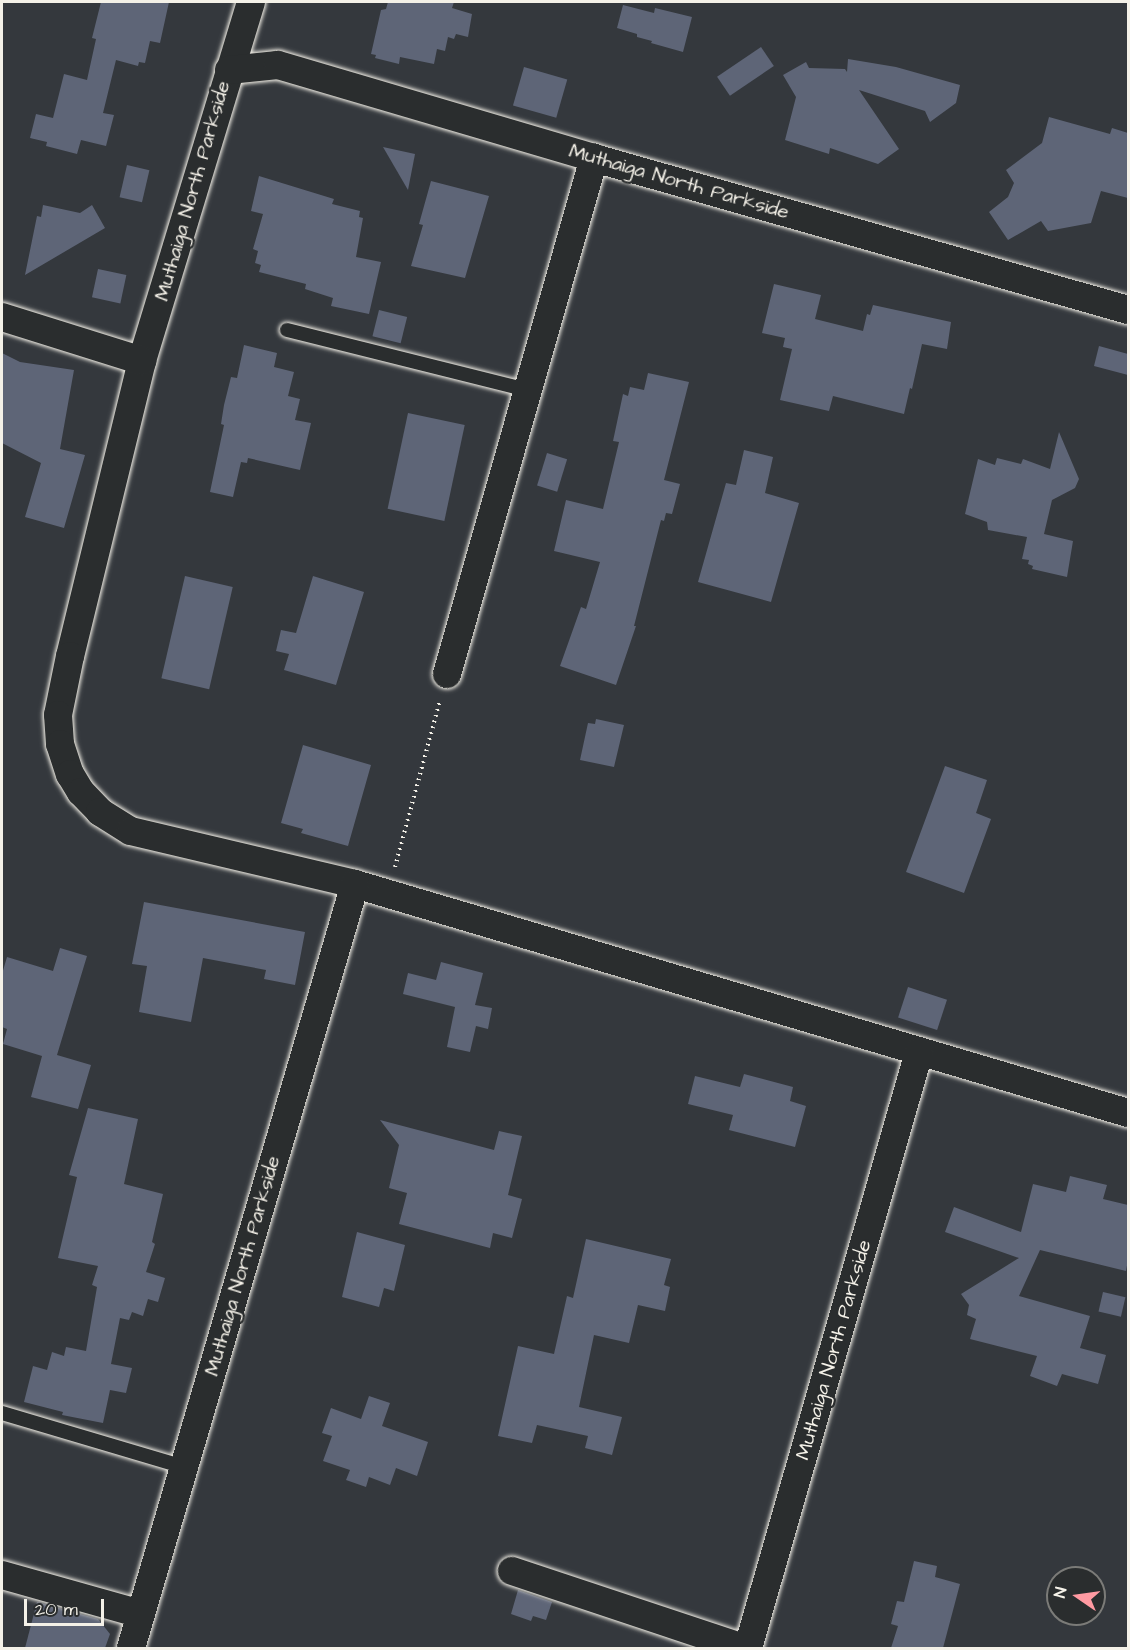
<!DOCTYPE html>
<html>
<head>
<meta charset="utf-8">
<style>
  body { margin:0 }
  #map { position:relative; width:1130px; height:1650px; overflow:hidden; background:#34383d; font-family:"Architects Daughter",sans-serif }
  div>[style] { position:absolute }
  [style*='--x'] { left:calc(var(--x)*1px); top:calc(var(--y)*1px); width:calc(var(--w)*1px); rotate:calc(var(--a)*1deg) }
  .building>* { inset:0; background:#5e6577; transform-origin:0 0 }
  .path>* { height:4px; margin-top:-2px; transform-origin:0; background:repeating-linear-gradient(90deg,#f4f1e8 0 1.5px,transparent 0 6px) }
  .roads { filter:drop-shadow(0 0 2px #f4f1e8) drop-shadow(0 0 2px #f4f1e8) }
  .service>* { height:14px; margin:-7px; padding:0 7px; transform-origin:7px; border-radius:7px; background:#2a2d2e }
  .minor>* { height:28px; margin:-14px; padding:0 14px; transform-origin:14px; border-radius:14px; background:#2a2d2e }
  span { translate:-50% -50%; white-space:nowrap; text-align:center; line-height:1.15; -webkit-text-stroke:4.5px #2a2d2e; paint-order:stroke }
  .street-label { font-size:20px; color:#f4f1e8 }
  .frame { position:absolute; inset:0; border:3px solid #f4f1e8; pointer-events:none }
  .north { position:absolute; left:1046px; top:1566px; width:60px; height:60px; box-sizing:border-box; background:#2a2d2e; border:2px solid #7b7b78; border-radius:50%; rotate:283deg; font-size:16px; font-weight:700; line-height:24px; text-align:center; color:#f4f1e8 }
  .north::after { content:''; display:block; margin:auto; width:21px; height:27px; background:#ff9aa2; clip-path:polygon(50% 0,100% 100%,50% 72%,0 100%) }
  .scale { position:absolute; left:24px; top:1599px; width:80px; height:27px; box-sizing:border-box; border:3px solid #f4f1e8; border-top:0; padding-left:8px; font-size:18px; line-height:21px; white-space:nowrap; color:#f4f1e8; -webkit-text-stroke:4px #2a2d2e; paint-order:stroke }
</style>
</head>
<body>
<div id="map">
  <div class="building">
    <div style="clip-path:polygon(101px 2px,169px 2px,160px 43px,150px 41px,145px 63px,139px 62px,138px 66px,116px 60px,103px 113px,114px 115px,106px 146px,81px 140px,77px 154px,46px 146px,47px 142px,30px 138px,36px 114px,53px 118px,64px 74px,87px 80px,96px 39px,92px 38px)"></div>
    <div style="clip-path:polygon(388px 2px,454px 2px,452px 8px,472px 14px,468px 37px,456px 34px,454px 39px,448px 37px,445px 51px,437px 49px,434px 64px,400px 57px,399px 64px,375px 58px,376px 55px,371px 54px,381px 10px,386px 9px)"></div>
    <div style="clip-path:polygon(623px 5px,654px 13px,655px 8px,692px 17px,683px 52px,651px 43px,652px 41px,637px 37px,637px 34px,617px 28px)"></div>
    <div style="left:761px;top:47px;width:23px;height:53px;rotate:56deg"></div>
    <div style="clip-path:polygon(848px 59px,896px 67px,960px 85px,956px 103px,930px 122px,925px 111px,859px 90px,899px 149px,878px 164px,830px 148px,829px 154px,785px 140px,796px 97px,783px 75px,806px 62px,809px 68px,845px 69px,847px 72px)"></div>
    <div style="left:524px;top:67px;width:45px;height:40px;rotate:16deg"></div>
    <div style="clip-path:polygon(1049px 117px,1110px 134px,1112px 128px,1128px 133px,1128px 198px,1101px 191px,1091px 223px,1048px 231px,1041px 221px,1008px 240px,989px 212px,1008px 197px,1014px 183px,1006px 170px,1042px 143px)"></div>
    <div style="clip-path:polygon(383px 147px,415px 154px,408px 190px)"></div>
    <div style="left:127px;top:165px;width:23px;height:33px;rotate:13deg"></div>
    <div style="clip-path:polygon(259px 176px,334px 199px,332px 204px,360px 211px,359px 217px,363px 218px,356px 257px,381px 262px,369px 314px,331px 306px,333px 298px,305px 289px,306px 284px,259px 272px,261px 265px,255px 263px,258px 251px,253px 249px,263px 214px,251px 211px)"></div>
    <div style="clip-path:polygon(431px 181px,489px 196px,465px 278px,411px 266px,423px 225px,419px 224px)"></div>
    <div style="clip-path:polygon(43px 205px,80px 213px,92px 205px,105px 228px,25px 275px,37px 216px,41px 217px)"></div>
    <div style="left:98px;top:269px;width:29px;height:29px;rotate:12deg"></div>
    <div style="clip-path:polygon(774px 284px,821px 295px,815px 319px,863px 331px,867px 314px,870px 315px,873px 305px,951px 322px,947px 349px,922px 344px,912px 389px,910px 388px,904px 414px,833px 396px,829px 411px,780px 400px,792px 349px,783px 347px,785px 338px,762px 333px)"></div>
    <div style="left:379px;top:310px;width:29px;height:27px;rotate:14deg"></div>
    <div style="clip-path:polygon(244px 345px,277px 353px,274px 367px,294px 372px,288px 396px,300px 399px,295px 420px,311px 423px,300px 470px,248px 458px,247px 463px,241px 462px,233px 497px,210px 492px,224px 425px,221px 424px,224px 405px,231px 377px,237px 378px)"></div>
    <div style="clip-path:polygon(1099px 346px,1128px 354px,1128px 375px,1094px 366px)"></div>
    <div style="clip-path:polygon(2px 353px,20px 362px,74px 370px,60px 449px,85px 455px,64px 528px,25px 517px,41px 463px,2px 443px)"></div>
    <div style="clip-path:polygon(648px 373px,689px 382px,664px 480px,680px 484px,672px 514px,666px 513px,664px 521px,661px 520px,634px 626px,636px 626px,616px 685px,560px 666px,581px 607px,586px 609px,600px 562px,554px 551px,566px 500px,603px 509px,619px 442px,613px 441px,623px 394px,628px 396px,630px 387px,644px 390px)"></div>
    <div style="left:408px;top:413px;width:58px;height:98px;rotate:12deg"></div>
    <div style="clip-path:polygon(1059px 432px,1079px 479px,1075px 488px,1052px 500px,1044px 534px,1073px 541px,1067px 577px,1032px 569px,1033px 566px,1028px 564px,1029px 560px,1022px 559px,1027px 537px,988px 530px,987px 522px,965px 514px,978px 459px,995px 465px,997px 458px,1021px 464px,1023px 459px,1050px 469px)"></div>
    <div style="clip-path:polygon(744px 450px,773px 457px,765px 493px,799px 503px,771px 602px,698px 582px,726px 483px,736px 485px)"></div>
    <div style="left:547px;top:453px;width:21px;height:34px;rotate:17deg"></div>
    <div style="left:185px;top:576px;width:49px;height:105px;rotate:13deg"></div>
    <div style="clip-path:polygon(313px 576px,364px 592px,336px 685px,284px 670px,289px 654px,276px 651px,281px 630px,296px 633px)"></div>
    <div style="clip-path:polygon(596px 719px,624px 725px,614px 767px,580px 760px,588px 723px,595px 724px)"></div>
    <div style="clip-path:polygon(303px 745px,371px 765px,348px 846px,301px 833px,303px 829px,281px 823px)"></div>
    <div style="clip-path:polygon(945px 766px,987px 780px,976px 813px,991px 819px,964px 893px,906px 872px)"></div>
    <div style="clip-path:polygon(144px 902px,305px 932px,295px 985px,264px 979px,266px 970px,203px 958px,191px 1022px,139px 1012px,147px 966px,132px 964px)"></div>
    <div style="clip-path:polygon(60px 948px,87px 956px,57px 1055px,91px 1065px,78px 1109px,31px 1097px,42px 1056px,3px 1044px,7px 1029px,2px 1027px,2px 974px,7px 957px,53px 971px)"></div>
    <div style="clip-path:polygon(441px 962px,483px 973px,475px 1005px,492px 1008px,488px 1029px,476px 1026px,470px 1052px,447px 1047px,455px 1007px,403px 994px,408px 973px,436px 980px)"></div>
    <div style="left:908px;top:987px;width:41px;height:32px;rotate:18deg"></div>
    <div style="clip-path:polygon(744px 1074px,793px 1087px,790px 1101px,806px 1106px,795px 1147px,729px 1130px,733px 1115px,688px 1104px,695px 1076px,740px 1087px)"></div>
    <div style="clip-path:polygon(88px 1108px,138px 1119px,124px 1184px,163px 1194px,152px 1242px,155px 1244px,146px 1272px,165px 1278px,158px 1302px,148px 1299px,143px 1316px,132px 1312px,129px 1320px,120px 1318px,111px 1364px,132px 1368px,126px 1393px,110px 1390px,103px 1423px,62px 1415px,63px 1412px,24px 1402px,33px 1366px,47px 1370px,52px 1352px,64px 1356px,66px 1347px,86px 1351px,97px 1287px,92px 1285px,98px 1266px,58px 1258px,77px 1177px,69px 1175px)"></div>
    <div style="clip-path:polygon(380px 1120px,494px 1150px,499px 1131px,522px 1136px,508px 1195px,522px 1199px,512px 1238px,493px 1233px,490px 1248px,399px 1224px,407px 1193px,389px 1188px,399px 1145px)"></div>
    <div style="clip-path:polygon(1070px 1176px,1107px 1185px,1103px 1199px,1128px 1205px,1128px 1260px,1126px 1271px,1040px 1250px,1019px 1296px,1090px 1316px,1080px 1348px,1106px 1355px,1098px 1384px,1062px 1374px,1057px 1386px,1030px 1376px,1037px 1356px,970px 1339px,976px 1319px,967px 1315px,969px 1305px,961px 1294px,1019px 1258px,945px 1232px,954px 1207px,1021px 1232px,1033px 1184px,1066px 1192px)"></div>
    <div style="clip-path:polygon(357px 1232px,405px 1245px,394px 1291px,384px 1288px,379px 1307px,342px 1297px)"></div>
    <div style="clip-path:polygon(586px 1239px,671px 1259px,664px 1285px,670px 1287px,665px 1311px,638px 1305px,629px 1343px,594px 1335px,579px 1407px,622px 1417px,612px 1455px,585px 1448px,588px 1436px,537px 1425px,532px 1443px,498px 1436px,518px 1346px,554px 1354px,567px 1296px,573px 1298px)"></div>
    <div style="left:1103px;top:1292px;width:23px;height:20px;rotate:13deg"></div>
    <div style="clip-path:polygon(369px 1396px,390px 1403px,382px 1426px,428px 1442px,417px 1476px,396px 1468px,390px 1485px,369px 1477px,366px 1487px,346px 1480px,350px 1470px,323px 1461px,332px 1436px,322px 1433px,331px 1408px,361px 1419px)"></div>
    <div style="clip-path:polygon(914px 1561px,937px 1566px,935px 1577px,960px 1584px,943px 1648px,891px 1648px,898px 1626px,891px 1624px,897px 1601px,904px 1602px)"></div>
    <div style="clip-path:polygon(518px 1590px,552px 1602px,546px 1620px,533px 1616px,531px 1621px,511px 1614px)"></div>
    <div style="clip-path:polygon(37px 1602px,98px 1619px,110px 1634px,105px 1648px,25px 1648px)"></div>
  </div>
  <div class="path">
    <div style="--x:395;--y:867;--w:173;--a:-74.9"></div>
  </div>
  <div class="roads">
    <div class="service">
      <div style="--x:287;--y:330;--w:248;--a:14"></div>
      <div style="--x:2;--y:1413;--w:190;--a:16.5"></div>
    </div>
    <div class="minor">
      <div style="--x:251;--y:2;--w:375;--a:106.9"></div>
      <div style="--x:142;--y:361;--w:304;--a:103.7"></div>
      <div style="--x:70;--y:656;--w:60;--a:101.5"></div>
      <div style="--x:58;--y:715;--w:29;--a:86"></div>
      <div style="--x:60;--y:744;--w:32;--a:72"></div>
      <div style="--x:70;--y:774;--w:21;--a:59"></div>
      <div style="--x:81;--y:792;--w:28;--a:46"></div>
      <div style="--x:100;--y:812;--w:36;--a:32"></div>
      <div style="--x:131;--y:831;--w:230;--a:13.3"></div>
      <div style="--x:355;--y:884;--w:806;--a:16.5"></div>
      <div style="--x:229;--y:70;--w:49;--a:-5.8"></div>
      <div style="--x:278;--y:65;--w:329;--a:16.4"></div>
      <div style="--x:594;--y:158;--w:555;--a:15.89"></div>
      <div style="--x:2;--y:317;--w:147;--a:17.4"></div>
      <div style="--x:447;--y:674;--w:537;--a:-74.1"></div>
      <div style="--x:512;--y:1571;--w:243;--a:18.4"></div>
      <div style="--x:2;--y:1575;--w:144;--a:15.7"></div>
      <div style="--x:131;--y:1648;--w:796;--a:-73.66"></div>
      <div style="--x:748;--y:1648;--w:620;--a:-73.99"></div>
    </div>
  </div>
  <div class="street-label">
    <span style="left:679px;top:182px;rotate:16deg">Muthaiga North Parkside</span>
    <span style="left:193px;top:191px;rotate:-74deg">Muthaiga North Parkside</span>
    <span style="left:243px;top:1266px;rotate:-74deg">Muthaiga North Parkside</span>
    <span style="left:834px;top:1350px;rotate:-74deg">Muthaiga North Parkside</span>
  </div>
  <div class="frame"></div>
  <div class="north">N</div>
  <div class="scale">20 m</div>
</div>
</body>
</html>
